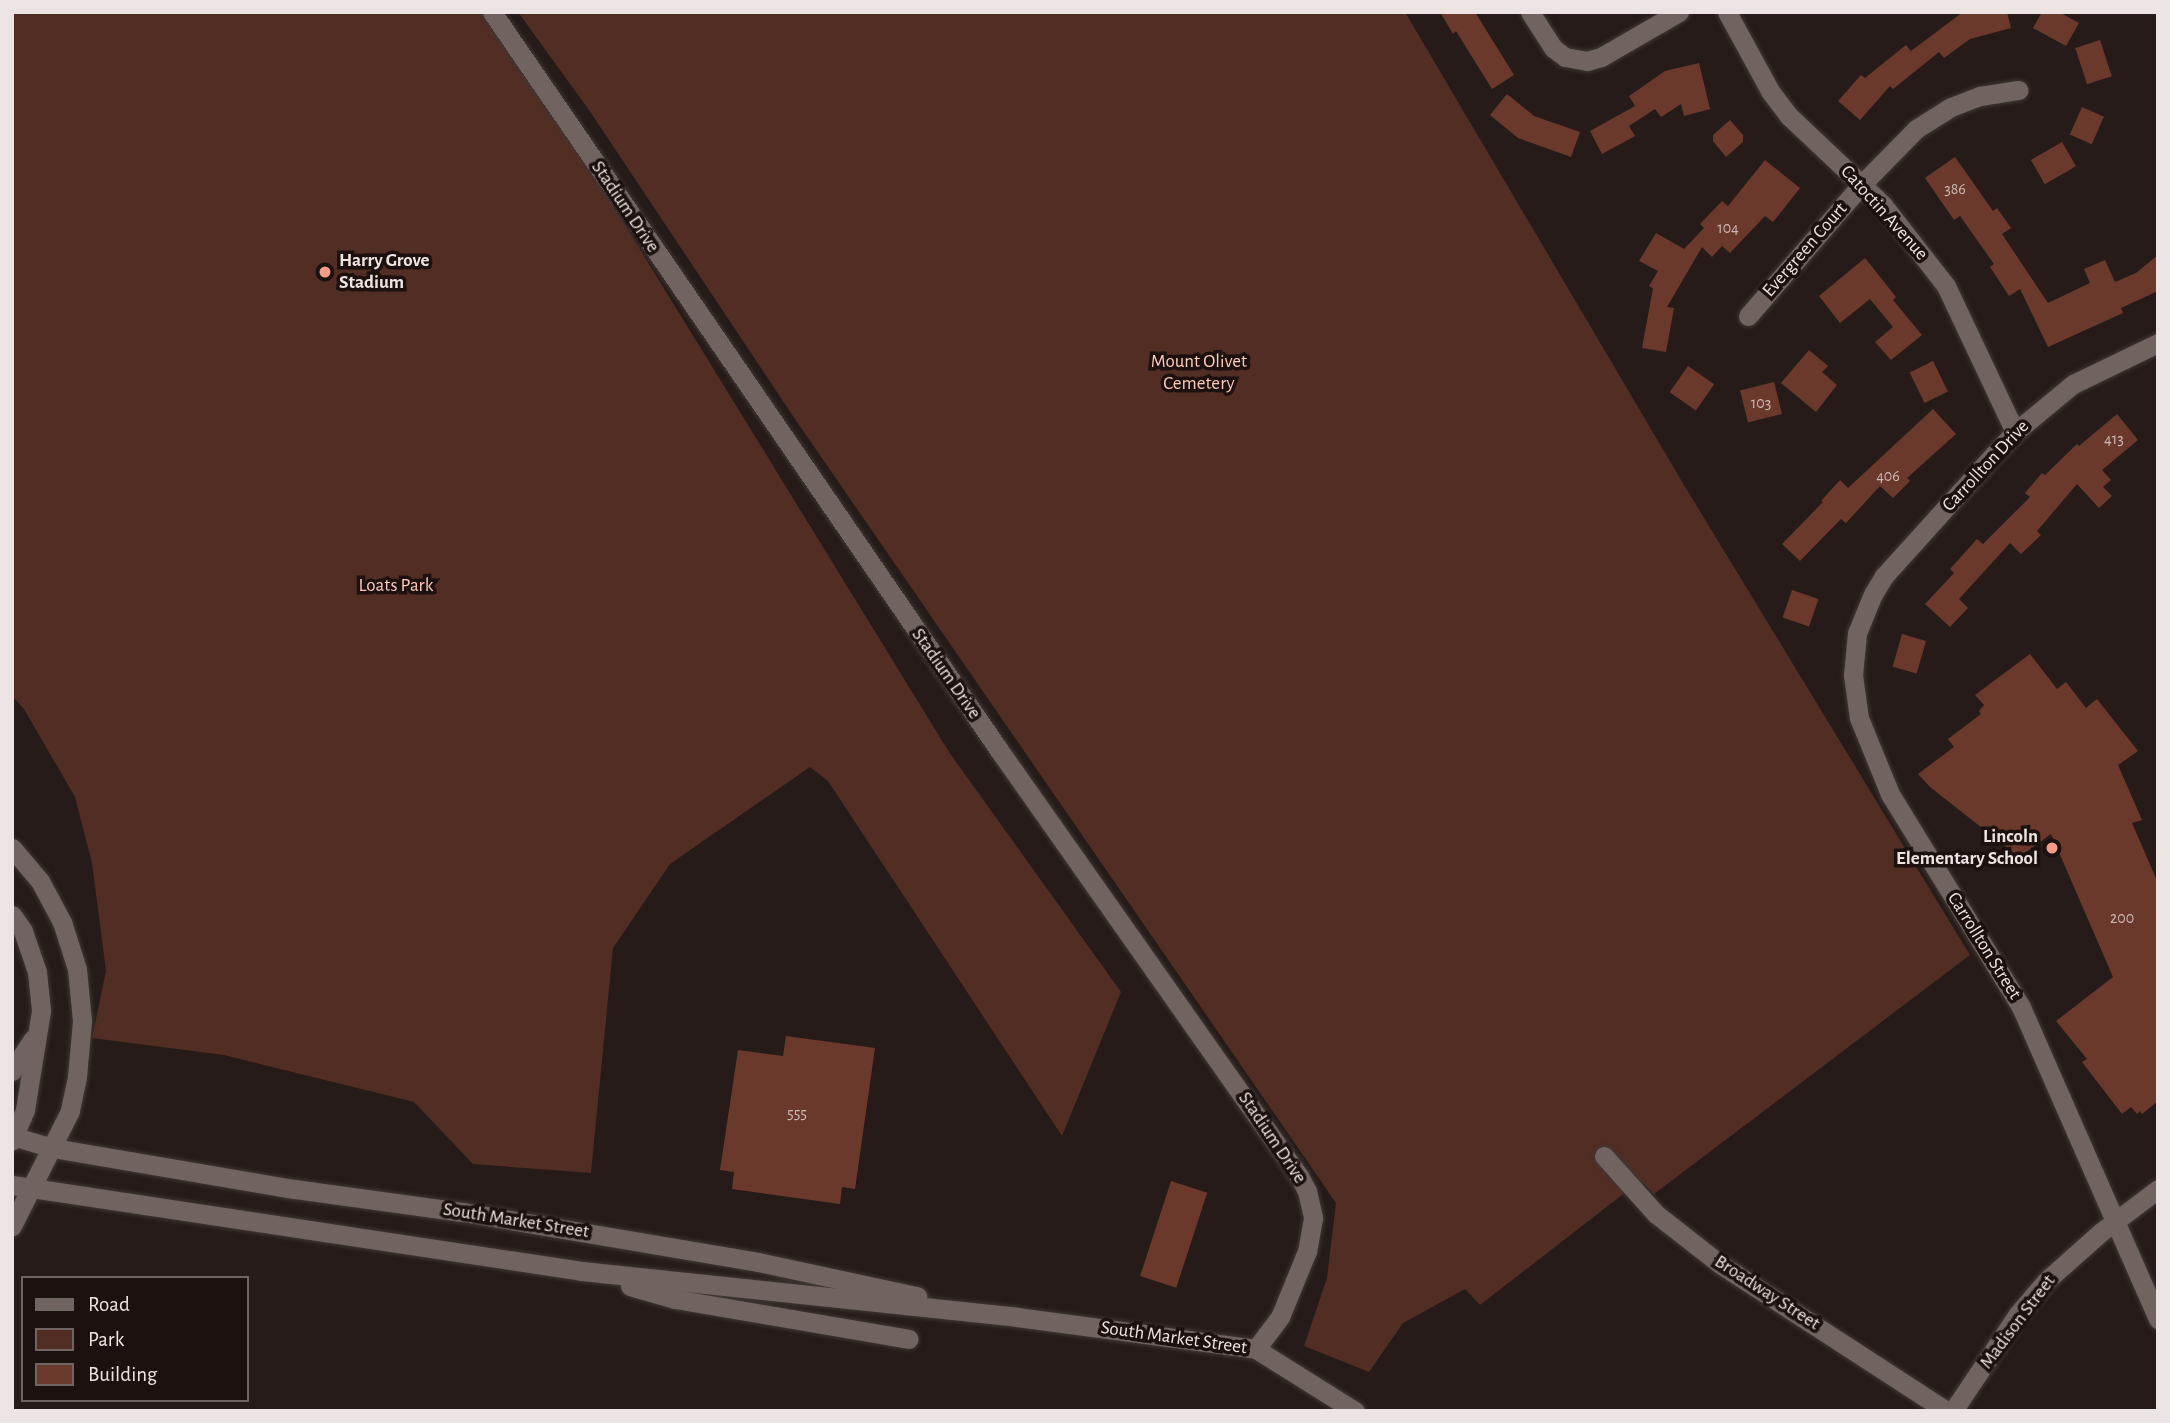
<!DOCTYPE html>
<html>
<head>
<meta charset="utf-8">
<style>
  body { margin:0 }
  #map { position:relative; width:2170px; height:1423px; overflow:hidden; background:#261b18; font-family:"Alegreya Sans",sans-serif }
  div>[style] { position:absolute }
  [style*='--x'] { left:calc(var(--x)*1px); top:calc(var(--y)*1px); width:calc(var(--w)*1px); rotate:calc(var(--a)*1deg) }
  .green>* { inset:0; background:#522d24 }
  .building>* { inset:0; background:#6b392c; transform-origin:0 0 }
  .roads { filter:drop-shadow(0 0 2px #3f3735) drop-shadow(0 0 2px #3f3735) }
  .minor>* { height:19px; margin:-9.5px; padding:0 9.5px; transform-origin:9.5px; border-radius:9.5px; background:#71635f }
  .tertiary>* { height:19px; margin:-9.5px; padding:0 9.5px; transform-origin:9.5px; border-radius:9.5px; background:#71635f }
  .secondary>* { height:19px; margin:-9.5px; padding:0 9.5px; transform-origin:9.5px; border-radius:9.5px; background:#71635f }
  .dots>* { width:19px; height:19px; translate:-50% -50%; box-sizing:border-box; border:4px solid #1c110f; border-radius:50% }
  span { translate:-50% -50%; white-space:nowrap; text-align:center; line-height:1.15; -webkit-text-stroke:7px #1c110f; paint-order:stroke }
  .number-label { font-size:16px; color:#ccb9b4 }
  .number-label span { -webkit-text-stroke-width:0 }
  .street-label { font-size:19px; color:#ece4e2 }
  .poi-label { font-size:19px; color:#ece4e2; font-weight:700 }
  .left { translate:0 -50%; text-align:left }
  .right { translate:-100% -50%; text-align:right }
  .park-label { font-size:19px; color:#fecabc }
  .frame { position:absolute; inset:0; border:14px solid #ece4e2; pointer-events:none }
  .legend { position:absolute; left:21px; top:1276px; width:228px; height:126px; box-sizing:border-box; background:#1c110f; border:2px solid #6f6563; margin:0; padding:9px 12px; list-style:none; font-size:21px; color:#ece4e2 }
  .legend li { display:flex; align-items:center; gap:14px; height:35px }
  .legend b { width:35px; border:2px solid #6f6563 }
</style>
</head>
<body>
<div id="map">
  <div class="green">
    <div style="clip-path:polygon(12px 12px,494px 12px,949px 752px,1121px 992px,1062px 1136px,828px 781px,810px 767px,670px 864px,613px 948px,591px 1173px,473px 1164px,414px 1102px,224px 1055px,92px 1038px,106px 971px,92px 863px,75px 797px,24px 709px,12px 696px)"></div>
    <div style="clip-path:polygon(518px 12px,1405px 12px,1684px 485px,1970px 955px,1654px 1194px,1640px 1181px,1480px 1305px,1465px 1289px,1403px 1323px,1369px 1372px,1304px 1346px,1327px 1278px,1336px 1203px,795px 419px,589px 110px)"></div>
  </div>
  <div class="building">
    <div style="clip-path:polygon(1440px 12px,1475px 12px,1514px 75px,1492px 89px,1456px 31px,1453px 34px)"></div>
    <div style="clip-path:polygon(1963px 12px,2007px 12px,2011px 28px,1970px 39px,1944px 58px,1939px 52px,1893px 89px,1890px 86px,1860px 120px,1838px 101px,1861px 75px,1865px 78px,1906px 45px,1911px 51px)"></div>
    <div style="clip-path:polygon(2042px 12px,2059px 12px,2079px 23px,2066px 46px,2033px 28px)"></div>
    <div style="left:2100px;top:40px;width:38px;height:26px;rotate:72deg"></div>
    <div style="clip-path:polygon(1699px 63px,1710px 109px,1684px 116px,1681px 104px,1661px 117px,1655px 109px,1629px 126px,1635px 136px,1602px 154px,1590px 131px,1635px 106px,1629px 96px,1665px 71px)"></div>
    <div style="clip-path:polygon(1507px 94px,1534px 116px,1580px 132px,1571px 157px,1518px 138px,1490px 115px)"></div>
    <div style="left:2082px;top:107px;width:24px;height:30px;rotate:24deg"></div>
    <div style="clip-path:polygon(1730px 120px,1743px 135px,1743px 142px,1726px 157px,1713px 141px,1713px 135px)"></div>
    <div style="left:2062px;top:142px;width:28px;height:36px;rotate:60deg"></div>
    <div style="clip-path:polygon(1955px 157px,1993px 211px,1997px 208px,2011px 228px,2002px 234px,2048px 303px,2090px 283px,2084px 269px,2105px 260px,2115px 282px,2136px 273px,2158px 255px,2158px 291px,2121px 308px,2123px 313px,2048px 347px,2020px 289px,2009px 296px,1990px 267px,1994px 264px,1960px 216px,1954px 220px,1925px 178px)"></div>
    <div style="clip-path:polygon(1765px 160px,1800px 188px,1773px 222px,1765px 216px,1730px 253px,1722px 246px,1712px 257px,1702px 247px,1667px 307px,1674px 308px,1666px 352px,1642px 348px,1653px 288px,1649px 286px,1658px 271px,1639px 261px,1656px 233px,1684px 249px,1704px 228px,1700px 224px,1722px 201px,1728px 206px)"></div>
    <div style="clip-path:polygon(1865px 258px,1896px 297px,1893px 300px,1922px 335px,1891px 360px,1875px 342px,1893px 327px,1870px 299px,1840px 323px,1819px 296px)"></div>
    <div style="clip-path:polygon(1809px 350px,1828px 366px,1822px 372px,1837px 385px,1816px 412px,1781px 383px)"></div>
    <div style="left:1933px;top:361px;width:34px;height:26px;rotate:64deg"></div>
    <div style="left:1688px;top:366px;width:32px;height:32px;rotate:35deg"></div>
    <div style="left:1774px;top:382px;width:33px;height:35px;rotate:76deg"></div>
    <div style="clip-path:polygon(1933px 409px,1956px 434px,1907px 478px,1910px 481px,1893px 498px,1880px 486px,1846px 523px,1841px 519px,1800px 561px,1782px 544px,1823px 502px,1821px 501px,1840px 480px,1848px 488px)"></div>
    <div style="clip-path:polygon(2117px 414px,2138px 440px,2102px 470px,2111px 480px,2103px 487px,2112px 496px,2099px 508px,2077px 484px,2037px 531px,2041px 535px,2021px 554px,2010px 543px,1959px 599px,1968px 608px,1950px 627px,1925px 604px,1954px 573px,1950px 569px,1977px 539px,1983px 544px,2030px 497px,2025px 493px,2042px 473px,2045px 475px,2077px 444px,2079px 446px)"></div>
    <div style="left:1792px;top:590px;width:28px;height:29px;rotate:19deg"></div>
    <div style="left:1902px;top:634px;width:25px;height:34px;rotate:16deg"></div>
    <div style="clip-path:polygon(2030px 654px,2057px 689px,2066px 682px,2086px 708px,2097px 699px,2138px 751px,2118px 765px,2142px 820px,2132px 823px,2158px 883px,2158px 1101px,2142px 1114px,2140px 1111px,2137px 1114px,2131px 1107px,2122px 1114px,2082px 1062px,2087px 1059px,2056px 1021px,2113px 977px,2051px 834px,2019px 857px,1930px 787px,1918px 774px,1954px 747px,1948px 739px,1981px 714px,1979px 711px,1984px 705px,1975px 695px)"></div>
    <div style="clip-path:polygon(786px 1036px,875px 1048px,855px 1189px,842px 1187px,840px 1204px,732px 1189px,734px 1172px,720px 1170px,738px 1050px,783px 1056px)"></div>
    <div style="left:1171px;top:1181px;width:38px;height:100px;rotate:18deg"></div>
  </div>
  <div class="roads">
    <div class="minor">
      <div style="--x:492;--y:12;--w:895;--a:55.51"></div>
      <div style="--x:999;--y:750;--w:521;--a:54.85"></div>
      <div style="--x:1299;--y:1176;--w:17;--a:62"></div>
      <div style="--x:1307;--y:1191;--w:28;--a:77"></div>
      <div style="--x:1313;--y:1218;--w:34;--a:100"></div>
      <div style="--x:1307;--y:1251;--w:71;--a:112.2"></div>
      <div style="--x:1280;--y:1317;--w:40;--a:127"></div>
      <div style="--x:1530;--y:12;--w:43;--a:57.4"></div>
      <div style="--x:1553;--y:48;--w:15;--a:37"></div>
      <div style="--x:1565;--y:57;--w:22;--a:10"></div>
      <div style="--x:1587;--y:61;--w:15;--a:-16"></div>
      <div style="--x:1601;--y:57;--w:90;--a:-30"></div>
      <div style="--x:1727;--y:12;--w:90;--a:61.4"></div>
      <div style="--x:1770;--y:91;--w:31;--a:53"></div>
      <div style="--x:1789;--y:116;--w:129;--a:43.4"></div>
      <div style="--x:1883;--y:205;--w:103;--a:52.1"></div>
      <div style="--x:1946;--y:286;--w:161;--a:64.7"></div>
      <div style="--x:1748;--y:316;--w:174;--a:-49.2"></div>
      <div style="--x:1862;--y:184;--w:77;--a:-45.5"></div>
      <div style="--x:1916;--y:129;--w:41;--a:-32.2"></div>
      <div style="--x:1951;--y:107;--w:31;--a:-21"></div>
      <div style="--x:1980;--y:96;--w:39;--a:-9"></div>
      <div style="--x:2158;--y:343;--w:94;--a:154.2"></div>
      <div style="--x:2073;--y:384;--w:75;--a:140.4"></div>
      <div style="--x:2015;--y:432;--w:26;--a:133"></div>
      <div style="--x:1997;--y:451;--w:169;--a:132.1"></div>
      <div style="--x:1884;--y:576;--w:21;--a:121"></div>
      <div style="--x:1873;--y:594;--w:42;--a:112.3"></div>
      <div style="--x:1857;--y:633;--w:42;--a:95.4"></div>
      <div style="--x:1853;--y:675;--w:43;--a:82.1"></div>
      <div style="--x:1859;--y:718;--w:82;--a:67.8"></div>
      <div style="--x:1890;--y:794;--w:250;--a:58.4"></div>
      <div style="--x:2021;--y:1007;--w:341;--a:66.3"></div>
      <div style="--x:1604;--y:1156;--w:78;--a:48.1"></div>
      <div style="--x:1656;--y:1214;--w:81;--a:38"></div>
      <div style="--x:1720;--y:1264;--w:270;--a:33"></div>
    </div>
    <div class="tertiary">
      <div style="--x:1953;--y:1411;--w:117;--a:-56.2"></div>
      <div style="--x:2018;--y:1314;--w:45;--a:-49.5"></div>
      <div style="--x:2047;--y:1280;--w:72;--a:-41.6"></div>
      <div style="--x:2101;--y:1232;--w:71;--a:-37"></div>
    </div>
    <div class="secondary">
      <div style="--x:12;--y:848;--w:43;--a:49.7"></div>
      <div style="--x:40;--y:881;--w:47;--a:61.8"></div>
      <div style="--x:62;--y:922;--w:49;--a:72.3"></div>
      <div style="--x:77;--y:969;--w:52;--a:84.5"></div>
      <div style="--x:82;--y:1021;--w:56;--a:95.1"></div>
      <div style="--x:77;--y:1077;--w:35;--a:102"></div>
      <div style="--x:70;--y:1111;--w:129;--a:116.8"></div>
      <div style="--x:12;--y:915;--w:19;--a:55"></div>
      <div style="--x:23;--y:931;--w:43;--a:71.1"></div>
      <div style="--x:37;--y:972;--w:39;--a:84"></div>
      <div style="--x:41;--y:1011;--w:100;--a:99.2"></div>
      <div style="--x:25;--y:1110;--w:33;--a:113"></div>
      <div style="--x:12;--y:1071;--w:38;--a:-57"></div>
      <div style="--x:12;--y:1136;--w:43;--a:16.3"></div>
      <div style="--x:53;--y:1148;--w:244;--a:9.7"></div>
      <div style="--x:294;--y:1189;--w:171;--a:7.8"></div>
      <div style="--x:463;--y:1212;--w:299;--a:9.6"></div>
      <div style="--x:758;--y:1262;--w:163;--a:12.1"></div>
      <div style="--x:12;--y:1185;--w:576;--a:8.58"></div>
      <div style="--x:582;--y:1271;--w:437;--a:6"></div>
      <div style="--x:1017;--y:1317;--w:241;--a:7.6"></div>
      <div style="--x:1256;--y:1349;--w:117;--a:32.1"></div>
      <div style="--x:630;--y:1286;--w:47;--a:16.1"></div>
      <div style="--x:675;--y:1299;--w:237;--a:9.7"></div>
    </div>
  </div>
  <div class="dots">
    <div style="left:325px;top:272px;background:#f49e88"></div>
    <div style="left:2052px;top:848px;background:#f49e88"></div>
  </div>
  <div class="number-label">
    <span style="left:1955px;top:189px">386</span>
    <span style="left:1728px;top:228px">104</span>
    <span style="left:1761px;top:403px">103</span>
    <span style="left:2114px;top:439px">413</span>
    <span style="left:1888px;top:476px">406</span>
    <span style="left:2122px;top:918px">200</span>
    <span style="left:797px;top:1113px">555</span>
  </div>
  <div class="street-label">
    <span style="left:625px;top:207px;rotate:56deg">Stadium Drive</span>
    <span style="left:1884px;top:213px;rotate:48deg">Catoctin Avenue</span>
    <span style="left:1805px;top:250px;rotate:-49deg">Evergreen Court</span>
    <span style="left:1986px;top:466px;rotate:-47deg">Carrollton Drive</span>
    <span style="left:946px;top:674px;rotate:55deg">Stadium Drive</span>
    <span style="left:1984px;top:946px;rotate:58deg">Carrollton Street</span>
    <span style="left:1272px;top:1138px;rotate:56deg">Stadium Drive</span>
    <span style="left:516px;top:1221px;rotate:9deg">South Market Street</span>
    <span style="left:1767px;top:1293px;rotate:33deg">Broadway Street</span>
    <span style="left:2018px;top:1322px;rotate:-53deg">Madison Street</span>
    <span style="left:1174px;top:1338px;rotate:8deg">South Market Street</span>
  </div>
  <div class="poi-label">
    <span class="left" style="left:339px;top:272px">Harry Grove<br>Stadium</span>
    <span class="right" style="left:2038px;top:848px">Lincoln<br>Elementary School</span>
  </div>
  <div class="park-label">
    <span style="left:1199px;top:373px">Mount Olivet<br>Cemetery</span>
    <span style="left:396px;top:586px">Loats Park</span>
  </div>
  <div class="frame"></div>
  <ul class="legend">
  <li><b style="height:9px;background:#71635f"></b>Road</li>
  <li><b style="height:19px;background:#522d24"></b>Park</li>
  <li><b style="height:19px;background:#6b392c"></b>Building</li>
  </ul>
</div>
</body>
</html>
